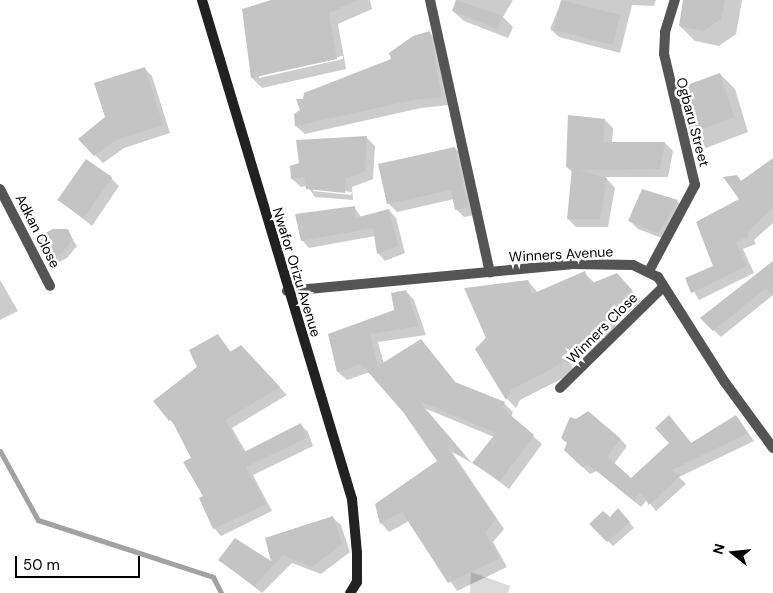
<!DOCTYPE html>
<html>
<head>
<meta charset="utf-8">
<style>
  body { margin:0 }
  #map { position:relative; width:773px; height:593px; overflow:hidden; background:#fff; font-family:"DM Sans",sans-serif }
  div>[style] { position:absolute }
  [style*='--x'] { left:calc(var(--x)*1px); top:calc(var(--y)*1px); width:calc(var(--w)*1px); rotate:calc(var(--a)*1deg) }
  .green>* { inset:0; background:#dbdbdb }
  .shadow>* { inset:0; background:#0003 }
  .stream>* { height:5px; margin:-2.5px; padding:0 2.5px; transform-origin:2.5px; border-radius:2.5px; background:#a2a2a2 }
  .building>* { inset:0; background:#c4c4c4; transform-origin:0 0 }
  .street>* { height:10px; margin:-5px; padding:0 5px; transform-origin:5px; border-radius:5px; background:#545454 }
  .secondary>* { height:10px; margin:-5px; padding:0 5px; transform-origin:5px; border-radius:5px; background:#212121 }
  span { translate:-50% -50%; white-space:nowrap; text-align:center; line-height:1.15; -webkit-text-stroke:5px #fff; paint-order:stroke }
  .street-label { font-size:14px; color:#000 }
  .north { position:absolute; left:708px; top:528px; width:50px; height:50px; -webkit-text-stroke:4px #fff; paint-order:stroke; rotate:286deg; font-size:14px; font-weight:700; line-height:20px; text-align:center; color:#000 }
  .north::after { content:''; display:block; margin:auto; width:18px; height:22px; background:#000; clip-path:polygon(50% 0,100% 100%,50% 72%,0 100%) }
  .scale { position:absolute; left:15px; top:556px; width:125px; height:22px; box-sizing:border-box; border:2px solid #000; border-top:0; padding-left:6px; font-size:15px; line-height:18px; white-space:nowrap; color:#000; -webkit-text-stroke:4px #fff; paint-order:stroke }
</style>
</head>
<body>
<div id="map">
  <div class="green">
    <div style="clip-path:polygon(471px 572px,510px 586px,508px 593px,470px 593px)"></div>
  </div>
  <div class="shadow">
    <div style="clip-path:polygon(evenodd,275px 0,370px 0,372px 9px,338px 24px,346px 69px,262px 88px,252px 78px,275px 0,343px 56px,343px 59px,259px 78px,259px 75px,343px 56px)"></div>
    <div style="clip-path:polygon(457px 0,513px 0,503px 17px,513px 27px,508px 38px,464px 21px,453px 11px)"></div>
    <div style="clip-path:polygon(562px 0,656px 0,654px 6px,632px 5px,620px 53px,559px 37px,550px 29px)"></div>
    <div style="clip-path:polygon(685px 0,742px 0,736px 34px,719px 46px,695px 41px,680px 26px)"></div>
    <div style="clip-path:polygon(429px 32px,438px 41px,450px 105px,421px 108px,305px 134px,296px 126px,296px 114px,302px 110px,304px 100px,393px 60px)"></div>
    <div style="clip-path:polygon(144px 68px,152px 76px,170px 133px,124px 148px,103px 163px,95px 155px,106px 117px)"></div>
    <div style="clip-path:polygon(720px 74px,735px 89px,748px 132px,706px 148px,691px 133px)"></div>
    <div style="clip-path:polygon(605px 120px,613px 128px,612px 143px,665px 143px,673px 151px,668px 177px,605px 177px,615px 188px,608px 227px,576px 227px,568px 219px,572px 172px,567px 167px)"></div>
    <div style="clip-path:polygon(evenodd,367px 138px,375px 146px,373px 179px,352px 187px,353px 200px,315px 197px,307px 186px,301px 187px,292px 179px,367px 138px,313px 188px,352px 192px,351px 195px,313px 191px,313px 188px)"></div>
    <div style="clip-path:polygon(455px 148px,463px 156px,476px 215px,464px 217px,456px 209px,454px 199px,397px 212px,389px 204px)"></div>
    <div style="clip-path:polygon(773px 159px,773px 223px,754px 240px,756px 244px,743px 249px,754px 273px,699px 300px,687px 279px,715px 266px,741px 200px,742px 182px)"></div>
    <div style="clip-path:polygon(111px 178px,119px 186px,92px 226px,59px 200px)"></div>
    <div style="clip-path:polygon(677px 201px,685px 209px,667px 240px,638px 229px,630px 221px)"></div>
    <div style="clip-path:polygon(354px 207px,362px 218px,389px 210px,396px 218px,405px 253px,385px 261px,378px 253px,375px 236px,309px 248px,302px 240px)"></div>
    <div style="clip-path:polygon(67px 231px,77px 246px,67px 258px,53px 265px,48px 260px)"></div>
    <div style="clip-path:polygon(773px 263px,773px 295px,721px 337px,701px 318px)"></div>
    <div style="clip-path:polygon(584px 273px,594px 282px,627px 285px,641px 301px,615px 325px,615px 341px,571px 365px,575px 372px,520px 400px,516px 408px,507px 399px,477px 349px,528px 281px,538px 293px)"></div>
    <div style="clip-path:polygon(0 280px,18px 311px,0 320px)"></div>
    <div style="clip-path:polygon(406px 291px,414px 300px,426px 335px,378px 342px,384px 364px,421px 340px,457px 384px,504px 403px,513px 412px,511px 417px,542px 444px,509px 489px,474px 463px,494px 437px,424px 408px,472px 463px,452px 452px,504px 529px,493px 542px,507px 567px,457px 591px,409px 521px,389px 532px,381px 523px,439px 462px,404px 411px,370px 372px,347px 380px,338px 372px,330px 335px,396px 310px)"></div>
    <div style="clip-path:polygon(218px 335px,231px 352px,249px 354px,287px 395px,232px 428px,246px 452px,301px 425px,308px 432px,313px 446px,253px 475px,272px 511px,221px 536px,214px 528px,192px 459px,177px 427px,170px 420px)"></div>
    <div style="clip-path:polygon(736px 416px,754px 441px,679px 477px,686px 484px,656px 511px,647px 500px,641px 507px,597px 471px,590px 474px,565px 450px,620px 439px,627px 446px,614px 464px,631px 480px,670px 443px,676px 424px,692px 444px)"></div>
    <div style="clip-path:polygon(623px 515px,634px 528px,613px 546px,591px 524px)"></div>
    <div style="clip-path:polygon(332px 517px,341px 525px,350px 552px,321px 574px,292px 563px,262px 593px,220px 560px,273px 564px,266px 539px)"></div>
  </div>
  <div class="stream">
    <div style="--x:0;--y:451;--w:79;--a:61.2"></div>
    <div style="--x:38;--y:520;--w:184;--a:18"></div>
    <div style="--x:213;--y:577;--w:18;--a:63"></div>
  </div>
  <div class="building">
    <div style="clip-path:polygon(271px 0,358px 0,329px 13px,337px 59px,251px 78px,242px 9px)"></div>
    <div style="clip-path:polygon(456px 0,503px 16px,498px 29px,452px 11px)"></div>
    <div style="left:561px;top:0;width:61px;height:31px;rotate:14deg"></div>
    <div style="clip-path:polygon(683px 0,725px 0,721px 19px,703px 31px,679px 26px)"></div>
    <div style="clip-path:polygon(430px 31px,442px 97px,413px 100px,295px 126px,294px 114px,300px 110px,296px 99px,303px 99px,304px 93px,391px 59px,389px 53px,413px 36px)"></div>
    <div style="clip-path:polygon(145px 67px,163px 125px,116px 140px,94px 156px,78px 139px,105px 117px,94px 83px)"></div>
    <div style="clip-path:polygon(720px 73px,734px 117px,690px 134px,679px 88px)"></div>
    <div style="clip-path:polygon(568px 115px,605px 119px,603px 142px,665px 142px,660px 169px,580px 170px,607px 178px,600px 219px,567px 219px,572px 168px,566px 167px)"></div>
    <div style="clip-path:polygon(367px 136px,365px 171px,345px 179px,345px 193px,306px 189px,305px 177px,291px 179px,290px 166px,299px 163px,296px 140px)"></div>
    <div style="clip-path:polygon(455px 147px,468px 207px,455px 210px,451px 190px,387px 204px,378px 164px)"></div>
    <div style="clip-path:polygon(773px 158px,773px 208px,747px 232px,749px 236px,736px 242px,747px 266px,691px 293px,685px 278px,713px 266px,696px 222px,739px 199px,723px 177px,737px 175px,741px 181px)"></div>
    <div style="left:86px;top:159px;width:32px;height:50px;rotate:35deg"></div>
    <div style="clip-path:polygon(642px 189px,678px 200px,658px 233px,628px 221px)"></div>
    <div style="clip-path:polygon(355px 206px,355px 218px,389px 209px,398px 246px,377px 254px,373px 228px,301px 241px,295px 214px)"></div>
    <div style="clip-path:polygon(53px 229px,68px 229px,73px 240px,62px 253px,47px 261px,35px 238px)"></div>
    <div style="clip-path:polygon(773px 261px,773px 296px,766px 288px,713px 331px,700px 318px)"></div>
    <div style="clip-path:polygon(585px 271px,590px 284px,617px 273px,632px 290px,605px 315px,605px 331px,562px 355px,566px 361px,511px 390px,506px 400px,475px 349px,486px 338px,464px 288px,528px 280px,532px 294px)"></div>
    <div style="clip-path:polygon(406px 290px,419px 326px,370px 334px,378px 366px,421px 339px,455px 382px,505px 402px,502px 408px,534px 435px,500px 481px,472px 463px,496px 433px,419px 401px,464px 454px,462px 456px,447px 447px,496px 519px,485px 533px,500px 558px,448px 583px,402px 512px,380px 524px,375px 504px,437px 461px,403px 412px,361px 364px,337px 372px,328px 334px,394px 310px,391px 293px)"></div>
    <div style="clip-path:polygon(218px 334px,230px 352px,241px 345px,280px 387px,225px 420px,244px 452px,301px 423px,306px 438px,246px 467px,266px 504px,213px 529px,199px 498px,203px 496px,183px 462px,191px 458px,171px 419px,169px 421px,153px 401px,197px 367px,189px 350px)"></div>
    <div style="clip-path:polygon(588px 411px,621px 439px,607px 456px,631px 478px,669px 443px,655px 428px,669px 415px,691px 443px,736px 415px,748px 433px,672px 470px,680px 476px,649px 505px,641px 492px,634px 501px,589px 465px,582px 467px,564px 450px,567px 443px,561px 438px,570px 417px,576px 419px)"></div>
    <div style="clip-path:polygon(618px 508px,630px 522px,607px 542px,589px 524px,603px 511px,610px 517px)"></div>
    <div style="clip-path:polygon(333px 516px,342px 544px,312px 567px,283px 555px,254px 586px,218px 560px,235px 538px,271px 561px,265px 538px)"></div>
  </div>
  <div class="street">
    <div style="--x:430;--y:0;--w:279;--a:77.6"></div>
    <div style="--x:0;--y:189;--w:109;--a:62.7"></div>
    <div style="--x:649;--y:271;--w:98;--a:-61.9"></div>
    <div style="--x:695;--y:185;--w:135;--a:-103.3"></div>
    <div style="--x:664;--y:54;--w:22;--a:-87"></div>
    <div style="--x:665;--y:32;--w:34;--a:-73"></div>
    <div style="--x:287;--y:291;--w:285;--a:-5.4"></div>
    <div style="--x:571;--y:264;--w:62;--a:0.9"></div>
    <div style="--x:633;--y:265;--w:28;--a:26"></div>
    <div style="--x:658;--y:277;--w:123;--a:57.6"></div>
    <div style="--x:724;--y:381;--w:83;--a:53.8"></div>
    <div style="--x:560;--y:388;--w:144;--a:-44.4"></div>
  </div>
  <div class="secondary">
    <div style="--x:202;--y:0;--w:521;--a:73.27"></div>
    <div style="--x:352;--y:499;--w:54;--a:84.7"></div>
    <div style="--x:357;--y:553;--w:29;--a:90"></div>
    <div style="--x:357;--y:582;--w:13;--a:122"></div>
  </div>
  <div class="street-label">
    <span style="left:693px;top:122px;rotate:75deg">Ogbaru Street</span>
    <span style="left:38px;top:231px;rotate:63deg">Adkan Close</span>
    <span style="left:561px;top:254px;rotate:-3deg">Winners Avenue</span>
    <span style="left:297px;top:272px;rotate:73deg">Nwafor Orizu Avenue</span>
    <span style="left:602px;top:328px;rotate:-45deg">Winners Close</span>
  </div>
  <div class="north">N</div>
  <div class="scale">50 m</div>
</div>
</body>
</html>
